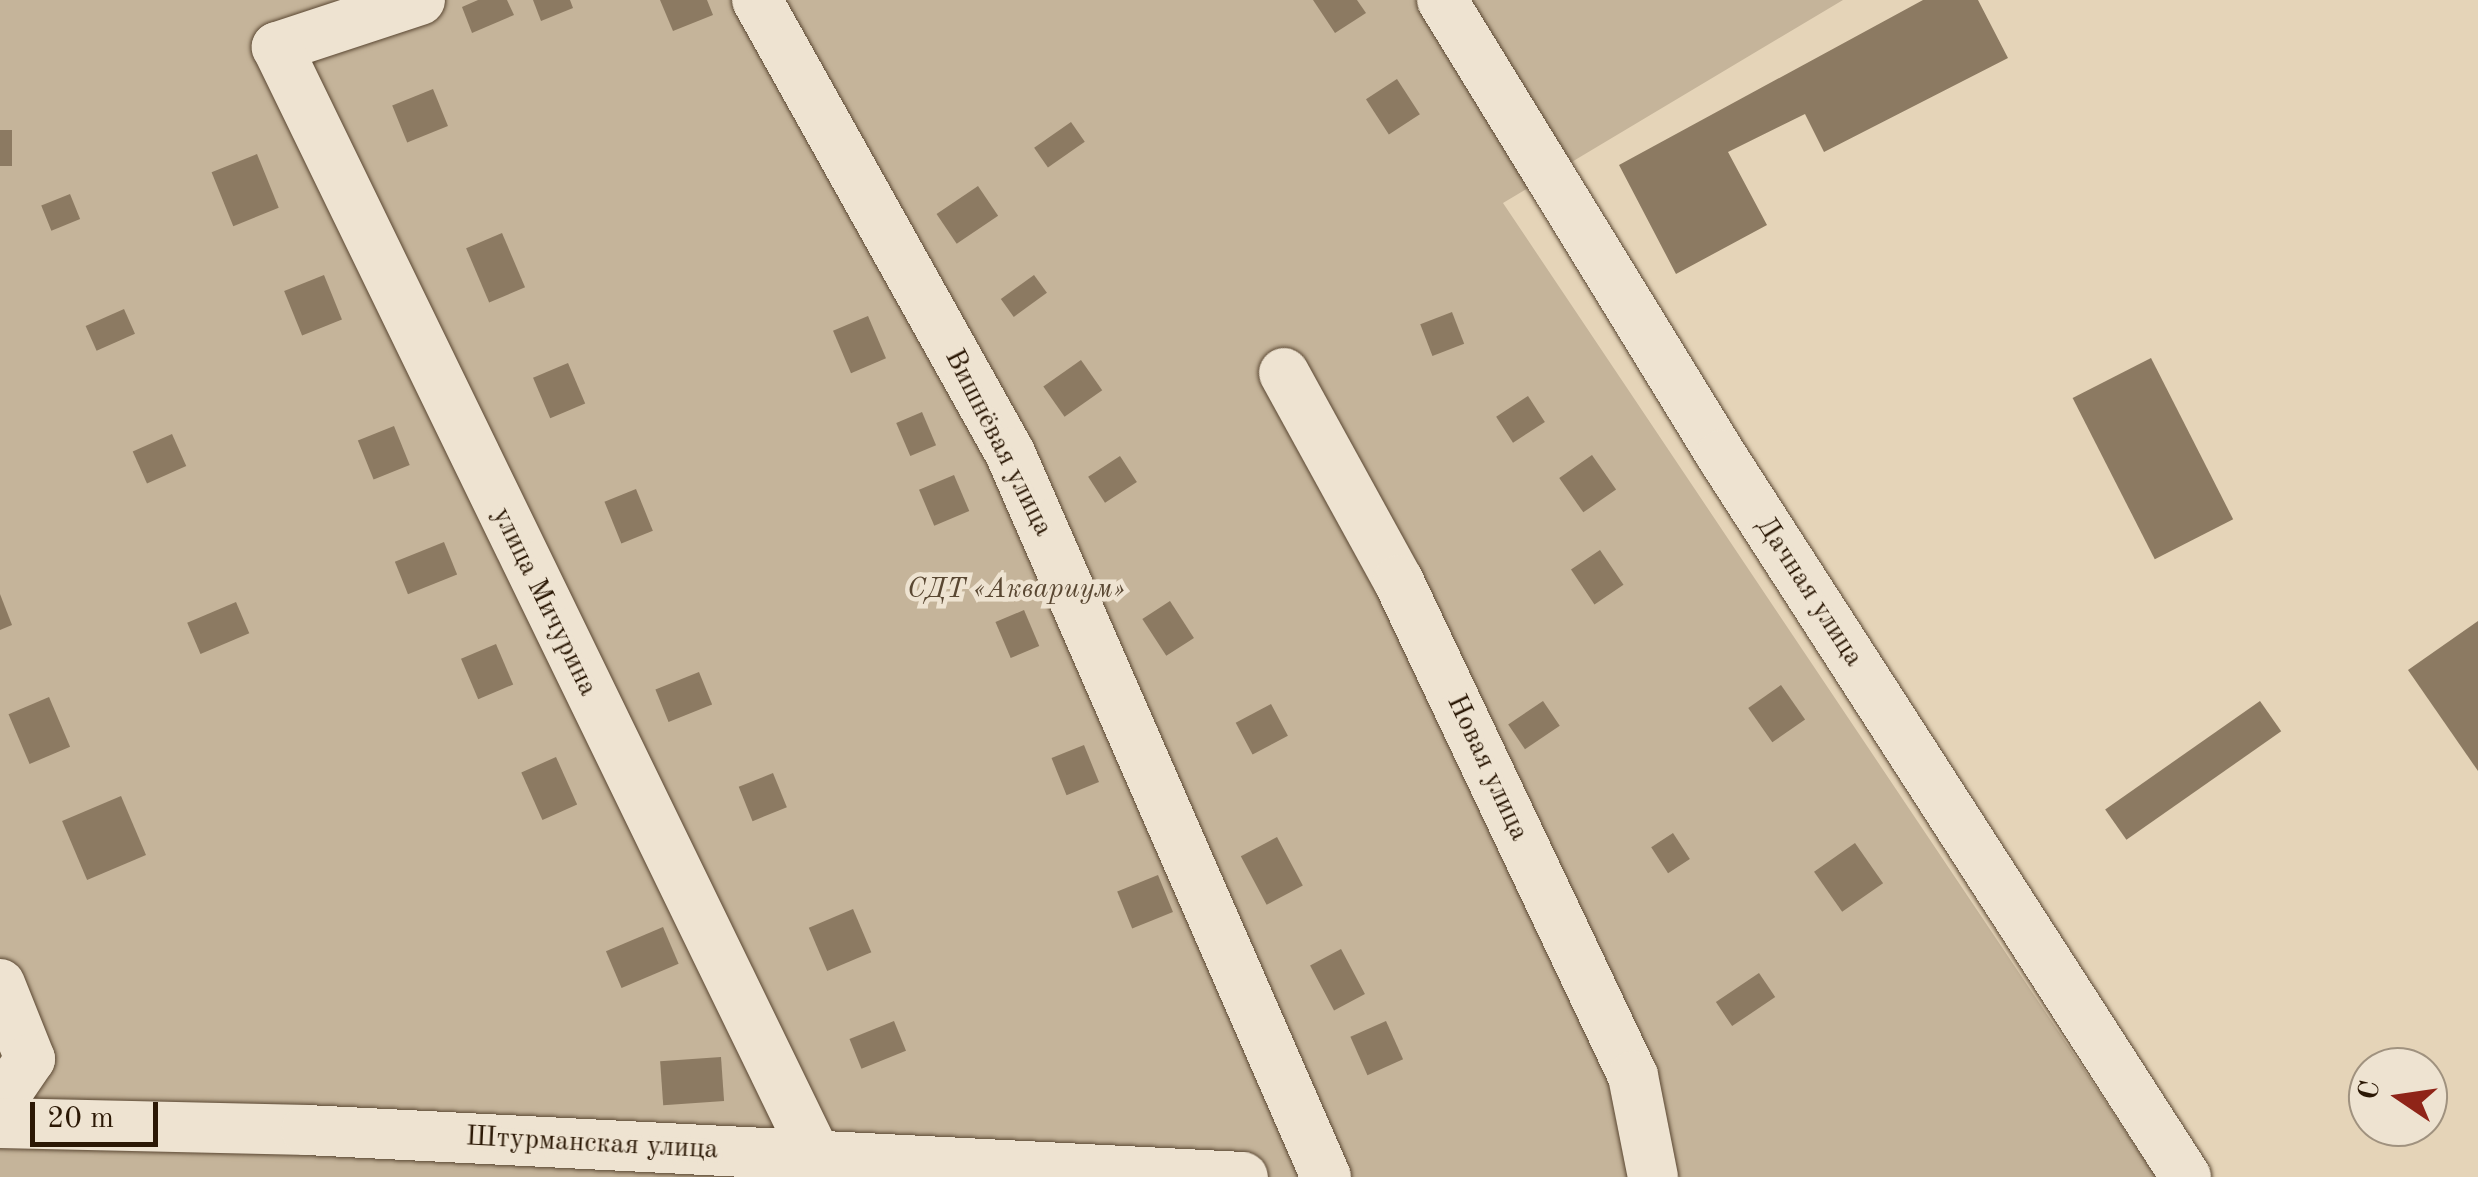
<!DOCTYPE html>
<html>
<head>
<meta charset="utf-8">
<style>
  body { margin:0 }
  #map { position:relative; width:2478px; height:1177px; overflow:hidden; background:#e5d4b8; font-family:"Old Standard TT",serif }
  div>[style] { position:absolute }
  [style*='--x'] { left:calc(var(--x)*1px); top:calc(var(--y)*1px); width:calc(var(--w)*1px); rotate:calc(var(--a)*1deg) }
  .green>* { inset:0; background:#c5b49a }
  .building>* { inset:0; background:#8c7a62; transform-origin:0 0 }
  .roads { filter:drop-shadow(0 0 2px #5a4732) drop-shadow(0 0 2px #5a4732) }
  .minor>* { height:50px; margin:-25px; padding:0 25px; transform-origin:25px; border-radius:25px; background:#eee3d1 }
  span { translate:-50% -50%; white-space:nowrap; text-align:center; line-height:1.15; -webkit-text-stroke:9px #eee3d1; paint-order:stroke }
  .street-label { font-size:28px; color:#2b1805 }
  .park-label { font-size:28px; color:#594732; font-style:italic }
  .north { position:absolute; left:2348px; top:1047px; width:100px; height:100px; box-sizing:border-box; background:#eee3d1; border:2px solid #a0927f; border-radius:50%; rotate:283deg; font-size:28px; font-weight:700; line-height:40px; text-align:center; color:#2b1805 }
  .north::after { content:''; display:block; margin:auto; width:35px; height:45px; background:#8f2418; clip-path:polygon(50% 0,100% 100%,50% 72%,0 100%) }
  .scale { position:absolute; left:30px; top:1102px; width:128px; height:45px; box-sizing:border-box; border:5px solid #2b1805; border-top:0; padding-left:12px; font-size:30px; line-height:35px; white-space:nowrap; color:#2b1805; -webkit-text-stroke:8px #eee3d1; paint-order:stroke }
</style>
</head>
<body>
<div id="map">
  <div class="green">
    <div style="clip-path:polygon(0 0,1843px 0,1503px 203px,2156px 1177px,0 1177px)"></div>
  </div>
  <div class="building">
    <div style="clip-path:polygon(478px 0,507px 0,514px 15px,472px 33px,462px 7px)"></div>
    <div style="clip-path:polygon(533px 0,570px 0,573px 8px,541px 21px)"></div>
    <div style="clip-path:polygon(660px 0,707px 0,713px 15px,673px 31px)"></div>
    <div style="clip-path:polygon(1313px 0,1357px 0,1366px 13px,1335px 33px)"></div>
    <div style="clip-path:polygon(1923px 0,1978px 0,2008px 58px,1824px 152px,1805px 114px,1728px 152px,1767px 225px,1676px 274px,1619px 165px)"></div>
    <div style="left:1397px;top:79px;width:42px;height:37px;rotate:57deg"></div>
    <div style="left:433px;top:89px;width:40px;height:44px;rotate:68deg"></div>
    <div style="left:1071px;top:122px;width:24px;height:45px;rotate:55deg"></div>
    <div style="left:0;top:130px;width:12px;height:36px"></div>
    <div style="left:257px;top:154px;width:58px;height:49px;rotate:68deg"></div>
    <div style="left:978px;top:186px;width:36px;height:50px;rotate:56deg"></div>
    <div style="left:70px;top:194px;width:27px;height:31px;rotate:68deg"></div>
    <div style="left:502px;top:233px;width:59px;height:39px;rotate:67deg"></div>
    <div style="left:324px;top:275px;width:48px;height:43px;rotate:68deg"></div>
    <div style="left:1034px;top:275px;width:22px;height:41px;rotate:54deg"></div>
    <div style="left:124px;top:309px;width:27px;height:42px;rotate:66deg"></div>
    <div style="left:1452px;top:312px;width:34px;height:34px;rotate:69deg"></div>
    <div style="left:868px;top:316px;width:46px;height:38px;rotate:67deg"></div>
    <div style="left:2151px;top:358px;width:181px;height:88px;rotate:63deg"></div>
    <div style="left:1081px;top:360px;width:37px;height:46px;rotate:55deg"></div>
    <div style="left:568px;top:363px;width:44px;height:38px;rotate:67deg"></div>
    <div style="left:1528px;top:396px;width:31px;height:38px;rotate:57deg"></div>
    <div style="left:922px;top:412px;width:36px;height:28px;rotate:67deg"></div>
    <div style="left:394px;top:426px;width:42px;height:39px;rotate:68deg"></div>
    <div style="left:172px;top:434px;width:35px;height:43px;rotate:66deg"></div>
    <div style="left:1592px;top:455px;width:42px;height:40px;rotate:55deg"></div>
    <div style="left:1120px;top:456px;width:31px;height:38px;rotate:57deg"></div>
    <div style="left:954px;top:475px;width:39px;height:38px;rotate:67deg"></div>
    <div style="left:636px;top:489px;width:45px;height:34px;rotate:68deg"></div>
    <div style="left:444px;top:542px;width:35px;height:53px;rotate:68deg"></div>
    <div style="left:1600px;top:550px;width:42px;height:35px;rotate:56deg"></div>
    <div style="clip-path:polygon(0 594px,12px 625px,0 630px)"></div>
    <div style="left:1170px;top:601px;width:44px;height:33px;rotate:57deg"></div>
    <div style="left:236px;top:602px;width:34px;height:53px;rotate:67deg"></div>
    <div style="left:1024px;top:610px;width:39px;height:31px;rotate:67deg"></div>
    <div style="clip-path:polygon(2478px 621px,2478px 771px,2408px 670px)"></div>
    <div style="left:496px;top:644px;width:44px;height:38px;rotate:67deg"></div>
    <div style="left:699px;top:672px;width:35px;height:47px;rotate:68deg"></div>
    <div style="left:1781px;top:685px;width:42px;height:40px;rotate:55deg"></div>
    <div style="left:49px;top:697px;width:54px;height:44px;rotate:67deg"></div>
    <div style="left:1543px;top:701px;width:30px;height:42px;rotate:56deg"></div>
    <div style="left:2260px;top:701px;width:37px;height:189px;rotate:55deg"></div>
    <div style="left:1271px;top:704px;width:36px;height:40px;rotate:62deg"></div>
    <div style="left:1084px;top:745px;width:40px;height:35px;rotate:68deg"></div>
    <div style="left:556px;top:757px;width:52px;height:38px;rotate:66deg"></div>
    <div style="left:773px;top:773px;width:37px;height:37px;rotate:68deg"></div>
    <div style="left:121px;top:796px;width:64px;height:64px;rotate:67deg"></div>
    <div style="left:1673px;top:833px;width:31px;height:26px;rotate:57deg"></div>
    <div style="left:1277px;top:837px;width:55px;height:41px;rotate:62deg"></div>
    <div style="left:1855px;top:843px;width:49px;height:50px;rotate:55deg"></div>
    <div style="left:1158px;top:875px;width:40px;height:44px;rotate:68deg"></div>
    <div style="left:853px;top:909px;width:47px;height:48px;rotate:67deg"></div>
    <div style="left:663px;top:927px;width:40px;height:62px;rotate:67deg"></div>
    <div style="left:1341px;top:949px;width:51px;height:35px;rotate:62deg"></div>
    <div style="left:1759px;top:973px;width:29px;height:52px;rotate:56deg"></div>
    <div style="left:894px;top:1021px;width:32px;height:48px;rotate:68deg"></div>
    <div style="left:1386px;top:1021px;width:42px;height:39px;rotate:66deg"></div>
    <div style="left:721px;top:1057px;width:44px;height:61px;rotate:86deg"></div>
  </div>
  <div class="roads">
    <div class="minor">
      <div style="--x:420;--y:0;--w:151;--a:161.8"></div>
      <div style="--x:277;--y:47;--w:1233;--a:64.08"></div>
      <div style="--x:757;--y:0;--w:519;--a:60.82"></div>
      <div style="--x:1010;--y:453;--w:790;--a:66.42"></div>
      <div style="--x:1442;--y:0;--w:534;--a:58.48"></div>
      <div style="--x:1721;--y:455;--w:859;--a:57.22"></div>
      <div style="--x:1284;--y:373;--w:236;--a:61.2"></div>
      <div style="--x:1398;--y:580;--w:549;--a:64.65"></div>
      <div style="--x:1633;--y:1076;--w:103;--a:78.8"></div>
      <div style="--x:0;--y:984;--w:81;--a:68.2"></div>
      <div style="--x:30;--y:1059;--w:53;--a:124.3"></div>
      <div style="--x:0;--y:1123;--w:306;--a:1.3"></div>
      <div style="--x:306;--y:1130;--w:938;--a:2.87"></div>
    </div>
  </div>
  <div class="street-label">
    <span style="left:998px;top:443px;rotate:63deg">Вишнёвая улица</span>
    <span style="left:1809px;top:592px;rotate:57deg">Дачная улица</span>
    <span style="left:544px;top:602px;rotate:64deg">улица Мичурина</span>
    <span style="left:1487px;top:768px;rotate:65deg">Новая улица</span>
    <span style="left:592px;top:1144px;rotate:3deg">Штурманская улица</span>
  </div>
  <div class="park-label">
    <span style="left:1016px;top:590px">СДТ «Аквариум»</span>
  </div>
  <div class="north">С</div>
  <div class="scale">20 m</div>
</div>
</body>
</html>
